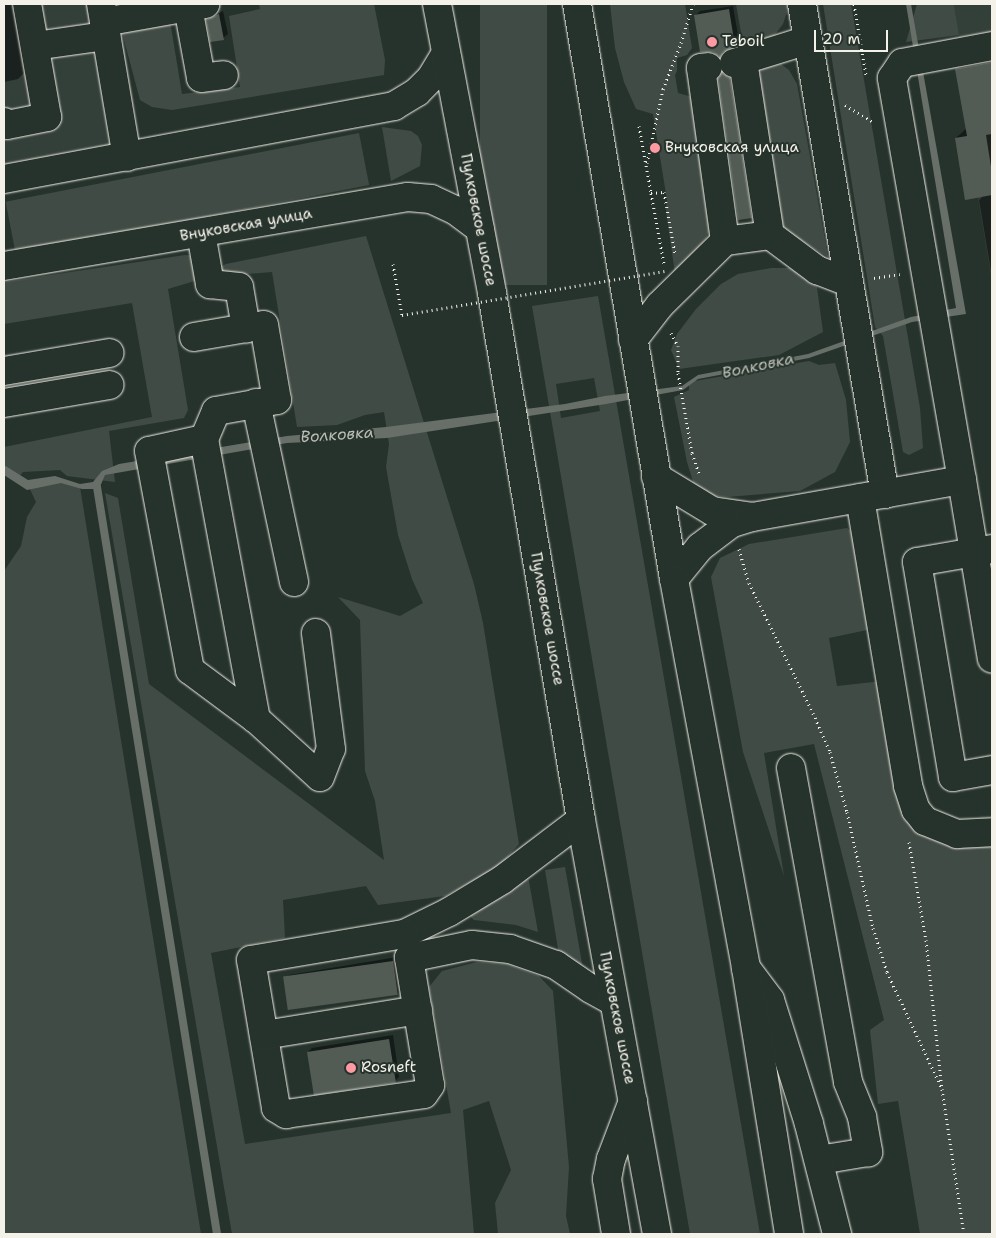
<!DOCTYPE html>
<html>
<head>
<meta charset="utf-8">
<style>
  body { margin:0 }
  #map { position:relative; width:996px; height:1238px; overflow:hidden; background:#26332d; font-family:"Shantell Sans",sans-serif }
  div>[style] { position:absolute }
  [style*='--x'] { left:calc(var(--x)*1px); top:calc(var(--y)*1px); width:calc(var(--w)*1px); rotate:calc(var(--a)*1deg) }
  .built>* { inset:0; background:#333f39 }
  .green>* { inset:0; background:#414b45; transform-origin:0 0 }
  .water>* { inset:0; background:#676f68 }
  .shadow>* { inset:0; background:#0007 }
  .stream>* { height:8px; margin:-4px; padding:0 4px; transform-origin:4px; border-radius:4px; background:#676f68 }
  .building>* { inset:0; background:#525c55; transform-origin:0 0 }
  .path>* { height:3px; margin-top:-1.5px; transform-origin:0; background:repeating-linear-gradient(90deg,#f4f1e8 0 1px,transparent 0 5px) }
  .roads { filter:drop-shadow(0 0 1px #f4f1e8) drop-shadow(0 0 1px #f4f1e8) }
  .minor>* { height:28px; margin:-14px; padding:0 14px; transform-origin:14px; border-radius:14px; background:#26332d }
  .highway>* { height:28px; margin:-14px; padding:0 14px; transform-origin:14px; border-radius:14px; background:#26332d }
  .path-bridge>* { height:3px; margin-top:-1.5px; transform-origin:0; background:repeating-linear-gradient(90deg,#f4f1e8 0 1px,transparent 0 5px) }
  .dots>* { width:14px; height:14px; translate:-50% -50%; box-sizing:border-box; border:2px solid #26332d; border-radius:50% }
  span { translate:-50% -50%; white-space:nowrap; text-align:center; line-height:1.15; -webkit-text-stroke:4px #26332d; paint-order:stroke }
  .poi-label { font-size:15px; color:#f4f1e8 }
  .left { translate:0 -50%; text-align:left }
  .street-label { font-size:15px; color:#f4f1e8 }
  .water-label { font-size:16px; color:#bcbdb5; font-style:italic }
  .frame { position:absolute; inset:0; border:5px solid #f4f1e8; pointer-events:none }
  .scale { position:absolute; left:814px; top:30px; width:74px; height:22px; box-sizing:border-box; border:2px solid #f4f1e8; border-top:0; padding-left:6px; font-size:15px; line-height:18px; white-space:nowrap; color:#f4f1e8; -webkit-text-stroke:4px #26332d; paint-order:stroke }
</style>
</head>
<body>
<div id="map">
  <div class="built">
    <div style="clip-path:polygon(4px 4px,100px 4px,122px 147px,4px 166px)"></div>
    <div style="clip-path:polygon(992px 4px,992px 281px,978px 198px,965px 200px,955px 138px,967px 136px,955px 65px,963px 63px,954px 5px)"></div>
  </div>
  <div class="green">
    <div style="clip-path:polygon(259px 4px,374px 4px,385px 60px,384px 75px,172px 110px,152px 107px,140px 100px,120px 25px,170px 21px,182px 94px,240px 87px,229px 16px,260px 9px)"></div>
    <div style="left:480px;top:4px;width:67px;height:281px"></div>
    <div style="clip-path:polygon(610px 4px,685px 4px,692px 48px,687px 55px,677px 58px,677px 71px,675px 75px,678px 93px,692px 97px,714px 221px,706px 238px,687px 266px,675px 274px,666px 210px,667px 200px,653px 114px,636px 109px,624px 82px,615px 48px)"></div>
    <div style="clip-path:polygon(736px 4px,787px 4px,788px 9px,783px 24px,774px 36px,758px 43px,743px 44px)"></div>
    <div style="clip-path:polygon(823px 4px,851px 4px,920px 408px,923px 448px,909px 455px,903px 452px,883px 336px,875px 327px)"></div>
    <div style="clip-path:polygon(917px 4px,959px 4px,954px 5px,959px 35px,906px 42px)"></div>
    <div style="clip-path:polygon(781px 64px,789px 70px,797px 84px,828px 257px,777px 226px,759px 74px,764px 67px)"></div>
    <div style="clip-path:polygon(382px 127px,411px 131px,418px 136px,422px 145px,420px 166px,391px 181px)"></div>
    <div style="left:359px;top:133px;width:53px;height:360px;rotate:79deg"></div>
    <div style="clip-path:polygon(366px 236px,474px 584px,483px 623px,519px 844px,500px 866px,445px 896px,378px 905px,366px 886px,283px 900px,285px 938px,211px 953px,245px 1144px,451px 1113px,429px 987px,442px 971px,477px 962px,507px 964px,539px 976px,553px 991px,569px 1167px,566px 1216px,570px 1234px,498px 1234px,495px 1203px,511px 1170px,489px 1101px,463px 1110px,474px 1234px,232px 1234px,105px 493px,118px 498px,149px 684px,384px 860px,375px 801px,365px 771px,360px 620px,338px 597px,400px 616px,423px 603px,412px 579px,398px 535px,386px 467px,389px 444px,384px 412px,365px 415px,337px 425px,297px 427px,272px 272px,220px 276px,218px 268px,226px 264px)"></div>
    <div style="clip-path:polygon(185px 255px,194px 256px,198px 280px,168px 289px,188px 410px,184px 418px,109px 431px,115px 482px,67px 476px,60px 470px,23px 472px,17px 479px,4px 470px,4px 447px,152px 417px,132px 303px,4px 324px,4px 282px)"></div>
    <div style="clip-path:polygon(771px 268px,790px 268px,816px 280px,823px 332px,779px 355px,679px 369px,671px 350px,677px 334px,696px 309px,721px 284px,738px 274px)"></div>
    <div style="clip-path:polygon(evenodd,598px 296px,760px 1234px,690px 1234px,532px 306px,598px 296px,594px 378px,600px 411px,561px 418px,556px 384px,594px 378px)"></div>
    <div style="clip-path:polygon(809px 361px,819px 365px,835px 363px,846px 400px,850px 442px,835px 472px,800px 491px,727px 497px,704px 495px,694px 485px,687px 462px,674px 397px,689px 390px,689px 382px)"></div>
    <div style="clip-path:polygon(60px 480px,80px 487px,201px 1234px,4px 1234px,4px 571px,21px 546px,27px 517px,36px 502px,28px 485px)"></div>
    <div style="clip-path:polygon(847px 528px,855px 534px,872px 629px,829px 638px,837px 686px,883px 681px,915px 821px,933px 840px,959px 846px,992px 845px,992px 1234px,920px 1234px,898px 1101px,878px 1104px,870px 1030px,884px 1020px,814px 744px,764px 753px,784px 876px,743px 752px,711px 577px,720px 558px,749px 544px)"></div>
    <div style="clip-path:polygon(565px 867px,582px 963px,578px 970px,559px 955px,545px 870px)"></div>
    <div style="clip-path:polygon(528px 876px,538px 932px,516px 925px,474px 920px,468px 914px)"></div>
  </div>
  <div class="water">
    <div style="clip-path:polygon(906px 4px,911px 4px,966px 314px,912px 322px,809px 358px,698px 379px,683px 390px,606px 404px,387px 438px,287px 443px,105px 475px,99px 489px,82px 489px,61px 483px,27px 490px,4px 475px,4px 465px,28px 480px,55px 476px,80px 484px,93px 482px,102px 471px,119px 464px,287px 436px,386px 427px,565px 404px,605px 396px,682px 386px,698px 375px,808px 354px,911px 317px,956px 308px)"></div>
  </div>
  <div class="shadow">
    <div style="clip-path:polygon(4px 4px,22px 4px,32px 65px,18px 79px,4px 82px)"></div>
    <div style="clip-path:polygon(733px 6px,739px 41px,720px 55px,695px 16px,700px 11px)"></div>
    <div style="clip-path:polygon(223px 11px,228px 34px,223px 38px,208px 20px)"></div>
    <div style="clip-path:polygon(992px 47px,992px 277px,979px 200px,984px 195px,956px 138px,967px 128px,957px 69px,976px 50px)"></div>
    <div style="clip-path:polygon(728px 69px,734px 73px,755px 212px,751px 217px,720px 79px)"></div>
    <div style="clip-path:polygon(397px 957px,402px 990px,398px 994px,284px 980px,289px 975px)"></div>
    <div style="clip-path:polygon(393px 1035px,399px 1077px,395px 1081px,308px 1052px,312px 1048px)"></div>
  </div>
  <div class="stream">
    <div style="--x:97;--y:487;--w:757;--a:80.87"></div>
  </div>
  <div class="building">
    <div style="clip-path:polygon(729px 9px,735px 46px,723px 52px,720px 57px,713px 52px,700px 52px,694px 15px)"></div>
    <div style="clip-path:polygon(219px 14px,224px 40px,210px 42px,206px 20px)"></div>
    <div style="clip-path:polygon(992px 62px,992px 134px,986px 135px,992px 173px,992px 195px,965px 200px,955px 138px,967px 136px,955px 69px)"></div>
    <div style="clip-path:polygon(722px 73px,730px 78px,752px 218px,738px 220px,718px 79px)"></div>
    <div style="left:393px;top:961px;width:34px;height:111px;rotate:82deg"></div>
    <div style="left:389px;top:1039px;width:44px;height:83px;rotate:81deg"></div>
  </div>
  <div class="path">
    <div style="--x:854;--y:4;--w:72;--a:80.4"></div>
    <div style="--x:845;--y:105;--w:31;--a:31"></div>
    <div style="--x:639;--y:126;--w:68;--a:79.8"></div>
    <div style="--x:651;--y:193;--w:13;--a:-4"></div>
    <div style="--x:664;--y:192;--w:63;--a:79.9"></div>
    <div style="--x:647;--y:163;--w:76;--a:-77.8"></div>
    <div style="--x:663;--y:89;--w:49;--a:-68.6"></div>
    <div style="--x:681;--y:43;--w:41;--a:-72.9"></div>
    <div style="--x:651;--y:193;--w:72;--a:79.6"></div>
    <div style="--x:393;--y:264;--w:52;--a:80"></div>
    <div style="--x:874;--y:278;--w:26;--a:-9"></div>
    <div style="--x:671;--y:333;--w:15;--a:62"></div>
    <div style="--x:678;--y:346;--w:27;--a:90"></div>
    <div style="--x:678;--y:373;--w:81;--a:80.1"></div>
    <div style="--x:692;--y:453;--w:21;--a:71"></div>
    <div style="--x:739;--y:549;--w:35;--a:74"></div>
    <div style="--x:749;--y:583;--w:145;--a:63.8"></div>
    <div style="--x:813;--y:713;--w:43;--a:66.4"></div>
    <div style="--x:830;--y:752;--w:62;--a:74.2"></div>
    <div style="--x:847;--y:812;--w:119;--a:77.4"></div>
    <div style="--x:873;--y:928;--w:46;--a:72.3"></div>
    <div style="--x:887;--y:972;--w:129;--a:64.8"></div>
    <div style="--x:909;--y:842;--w:99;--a:80.2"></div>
    <div style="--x:926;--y:940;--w:150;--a:83.9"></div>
    <div style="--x:942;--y:1089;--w:147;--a:81.4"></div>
  </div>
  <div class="roads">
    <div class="minor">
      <div style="--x:101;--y:4;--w:155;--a:80.4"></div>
      <div style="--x:802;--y:4;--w:497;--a:80.4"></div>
      <div style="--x:188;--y:7;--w:72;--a:79.6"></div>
      <div style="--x:201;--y:78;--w:23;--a:-7"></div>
      <div style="--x:104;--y:22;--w:103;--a:-10.1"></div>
      <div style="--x:35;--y:46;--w:72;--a:-8"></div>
      <div style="--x:743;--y:61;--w:176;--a:81.2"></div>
      <div style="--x:770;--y:235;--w:59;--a:36.7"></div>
      <div style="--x:817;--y:270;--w:34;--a:21"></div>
      <div style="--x:734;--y:63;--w:77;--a:-17.3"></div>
      <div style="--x:708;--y:67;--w:7;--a:172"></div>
      <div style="--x:701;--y:68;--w:175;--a:82.1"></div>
      <div style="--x:4;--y:122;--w:4;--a:45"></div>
      <div style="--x:7;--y:125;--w:41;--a:-11.3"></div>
      <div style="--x:47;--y:117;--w:115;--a:-100"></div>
      <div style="--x:4;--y:179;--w:397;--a:-10.6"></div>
      <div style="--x:394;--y:106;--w:27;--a:-31"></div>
      <div style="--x:417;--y:92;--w:20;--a:-45"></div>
      <div style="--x:431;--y:78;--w:29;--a:-59"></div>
      <div style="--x:201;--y:233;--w:52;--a:80"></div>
      <div style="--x:210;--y:284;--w:29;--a:6"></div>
      <div style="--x:239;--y:287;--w:42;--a:80.3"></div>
      <div style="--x:246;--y:328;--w:18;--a:-9"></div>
      <div style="--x:264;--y:325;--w:76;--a:80.2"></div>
      <div style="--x:277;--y:400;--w:62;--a:169.8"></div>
      <div style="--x:216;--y:411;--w:30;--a:113"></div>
      <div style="--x:204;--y:439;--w:285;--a:79.5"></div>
      <div style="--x:4;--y:266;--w:410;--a:-9.7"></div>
      <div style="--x:408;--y:197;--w:23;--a:5"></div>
      <div style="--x:431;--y:199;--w:26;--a:25"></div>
      <div style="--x:455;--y:210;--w:31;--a:37"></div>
      <div style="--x:194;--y:337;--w:53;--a:-9.8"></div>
      <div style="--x:633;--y:340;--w:44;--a:-52.4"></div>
      <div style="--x:660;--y:305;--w:91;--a:-44.6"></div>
      <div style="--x:725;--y:241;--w:45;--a:-7.6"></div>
      <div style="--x:4;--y:371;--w:107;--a:-9.7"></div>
      <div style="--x:4;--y:403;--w:107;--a:-9.7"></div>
      <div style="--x:256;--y:403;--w:183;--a:78"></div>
      <div style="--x:204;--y:439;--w:56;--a:167.7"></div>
      <div style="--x:149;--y:451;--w:223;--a:79.4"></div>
      <div style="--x:190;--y:670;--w:82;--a:36.6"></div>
      <div style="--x:256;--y:719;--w:86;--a:42.2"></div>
      <div style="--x:320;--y:777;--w:30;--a:-69"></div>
      <div style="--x:331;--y:749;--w:117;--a:-97.4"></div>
      <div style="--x:656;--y:477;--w:66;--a:31.3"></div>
      <div style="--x:712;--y:511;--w:40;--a:8.5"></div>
      <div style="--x:962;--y:480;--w:181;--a:80.5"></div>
      <div style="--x:860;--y:498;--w:292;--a:80.5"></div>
      <div style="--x:908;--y:786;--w:25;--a:72"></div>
      <div style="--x:916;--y:810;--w:14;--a:51"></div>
      <div style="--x:925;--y:821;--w:35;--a:22"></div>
      <div style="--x:957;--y:834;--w:35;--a:-3"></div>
      <div style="--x:992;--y:549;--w:76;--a:170.2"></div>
      <div style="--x:917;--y:562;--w:218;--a:80.5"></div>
      <div style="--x:953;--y:777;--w:40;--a:-10"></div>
      <div style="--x:674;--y:579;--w:41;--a:-50.9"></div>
      <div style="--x:700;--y:547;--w:40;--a:-37"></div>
      <div style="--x:732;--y:523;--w:21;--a:-17"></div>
      <div style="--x:752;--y:517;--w:213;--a:-10"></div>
      <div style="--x:962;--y:480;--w:408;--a:-99.9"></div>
      <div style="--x:892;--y:78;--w:18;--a:-56"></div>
      <div style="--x:902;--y:63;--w:92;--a:-10.7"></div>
      <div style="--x:791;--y:768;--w:319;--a:79.7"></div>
      <div style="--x:848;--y:1082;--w:38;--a:68"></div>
      <div style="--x:862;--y:1117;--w:36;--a:80"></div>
      <div style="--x:868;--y:1152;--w:50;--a:170.7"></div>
      <div style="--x:581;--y:820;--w:99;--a:142.8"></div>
      <div style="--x:502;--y:880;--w:62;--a:148.9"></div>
      <div style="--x:449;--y:912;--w:50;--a:153.9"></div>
      <div style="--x:404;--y:934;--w:155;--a:170.4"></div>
      <div style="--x:251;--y:960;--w:150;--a:80.4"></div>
      <div style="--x:276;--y:1108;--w:12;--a:31"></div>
      <div style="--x:286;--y:1114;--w:139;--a:-8.2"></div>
      <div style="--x:424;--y:1094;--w:11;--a:-56"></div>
      <div style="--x:430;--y:1085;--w:129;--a:-99.4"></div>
      <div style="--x:409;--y:958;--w:64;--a:-11.7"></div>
      <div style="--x:472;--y:945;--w:38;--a:6"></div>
      <div style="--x:510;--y:949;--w:49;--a:19.2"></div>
      <div style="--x:556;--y:965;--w:42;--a:34.4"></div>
      <div style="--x:591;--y:989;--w:25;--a:29"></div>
      <div style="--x:746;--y:968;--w:40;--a:53"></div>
      <div style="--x:770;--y:1000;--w:130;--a:72.5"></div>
      <div style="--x:809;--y:1124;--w:114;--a:75.7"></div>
      <div style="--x:264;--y:1035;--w:156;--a:-9.2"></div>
      <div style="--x:616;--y:1234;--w:56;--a:-99.3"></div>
      <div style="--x:607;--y:1179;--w:20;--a:-79"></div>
      <div style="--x:611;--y:1159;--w:62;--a:-69.2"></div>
    </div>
    <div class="highway">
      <div style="--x:437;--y:4;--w:294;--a:79.2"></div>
      <div style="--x:492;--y:293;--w:534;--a:80.41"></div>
      <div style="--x:581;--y:820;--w:421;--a:79.6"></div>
      <div style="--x:577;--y:4;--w:583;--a:80.42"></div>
      <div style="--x:674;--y:579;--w:396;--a:79.5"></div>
      <div style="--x:746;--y:968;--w:269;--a:80.8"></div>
    </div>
  </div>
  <div class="path-bridge">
    <div style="--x:402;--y:315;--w:268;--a:-9.5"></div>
  </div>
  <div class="dots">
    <div style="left:712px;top:42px;background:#ff9aa2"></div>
    <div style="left:655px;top:148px;background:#ff9aa2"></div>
    <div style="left:351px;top:1068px;background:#ff9aa2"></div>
  </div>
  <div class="poi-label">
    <span class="left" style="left:722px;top:42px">Teboil</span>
    <span class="left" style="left:665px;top:148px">Внуковская улица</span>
    <span class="left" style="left:361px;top:1068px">Rosneft</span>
  </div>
  <div class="street-label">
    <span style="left:478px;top:220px;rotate:79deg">Пулковское шоссе</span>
    <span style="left:246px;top:225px;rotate:-10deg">Внуковская улица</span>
    <span style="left:547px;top:619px;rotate:80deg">Пулковское шоссе</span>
    <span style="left:617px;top:1018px;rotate:79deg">Пулковское шоссе</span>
  </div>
  <div class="water-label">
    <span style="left:758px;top:366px;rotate:-12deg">Волковка</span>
    <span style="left:337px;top:435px;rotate:-4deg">Волковка</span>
  </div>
  <div class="frame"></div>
  <div class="scale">20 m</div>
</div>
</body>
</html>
